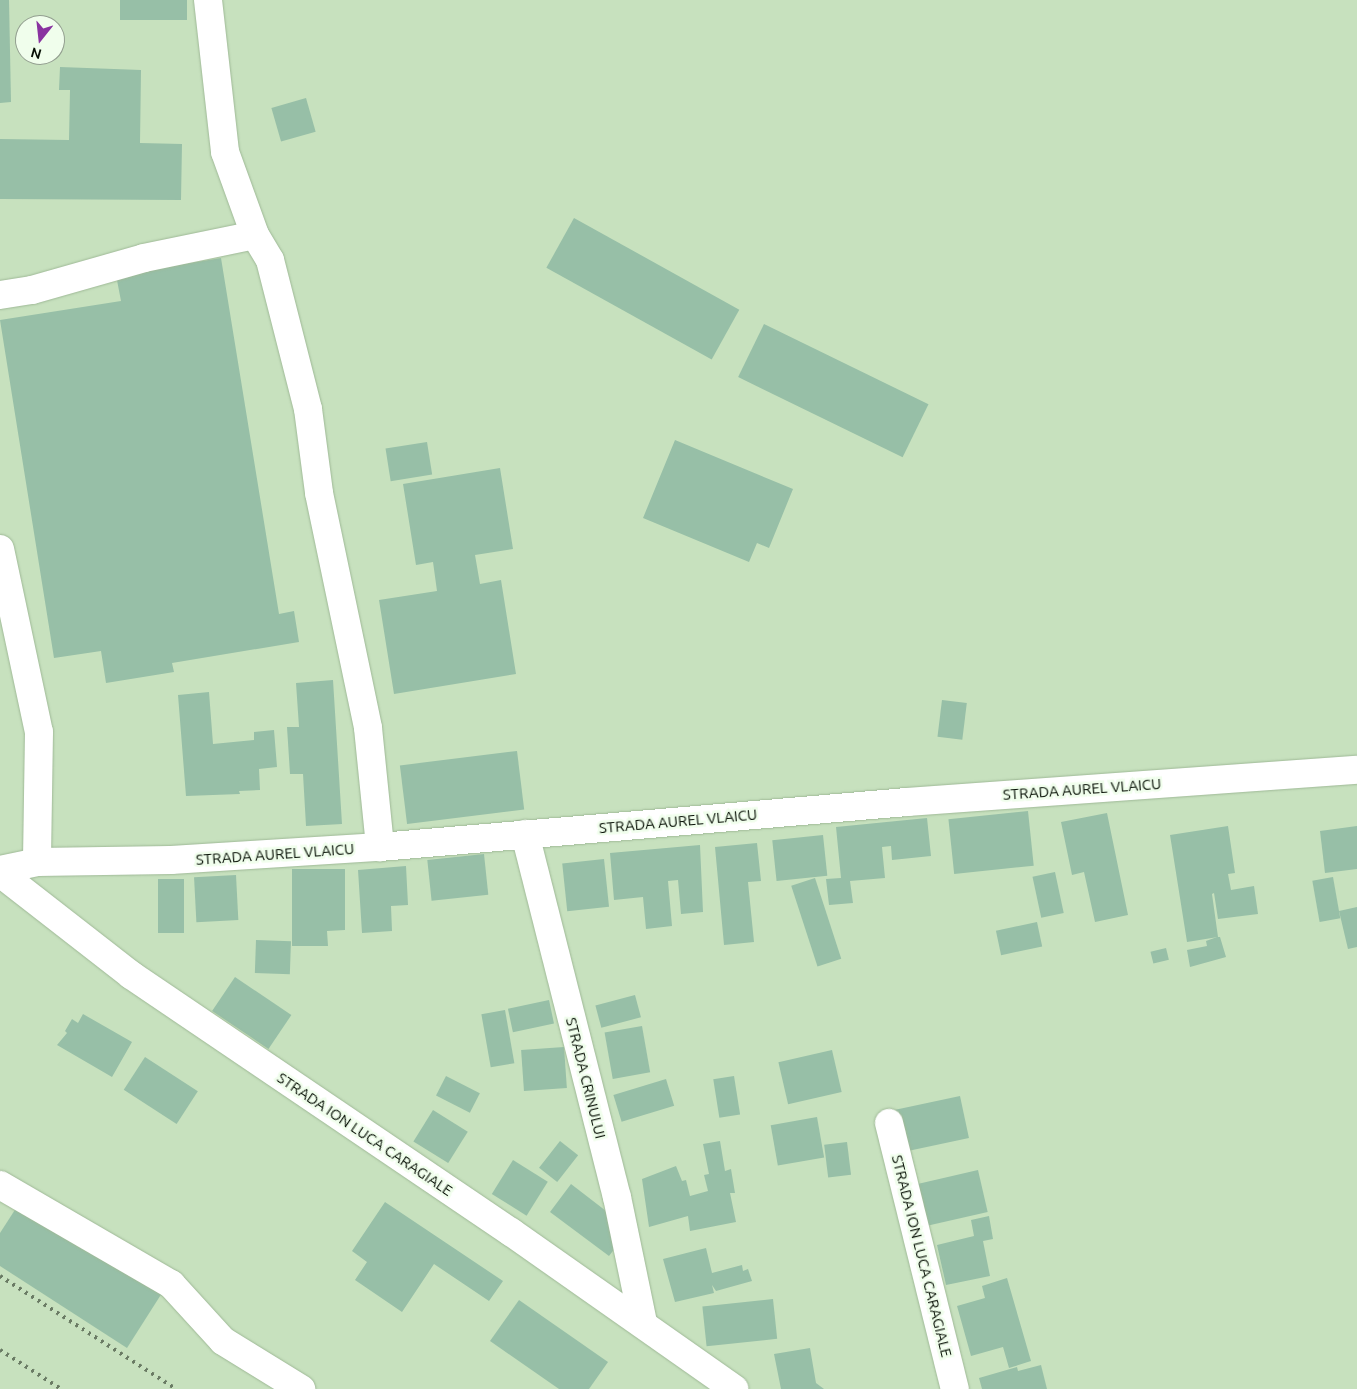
<!DOCTYPE html>
<html>
<head>
<meta charset="utf-8">
<style>
  body { margin:0 }
  #map { position:relative; width:1357px; height:1389px; overflow:hidden; background:#c7e1be; font-family:Ubuntu,sans-serif }
  div>[style] { position:absolute }
  [style*='--x'] { left:calc(var(--x)*1px); top:calc(var(--y)*1px); width:calc(var(--w)*1px); rotate:calc(var(--a)*1deg) }
  .building>* { inset:0; background:#97bfa7; transform-origin:0 0 }
  .roads { filter:drop-shadow(0 0 1px #9fb997) drop-shadow(0 0 1px #9fb997) }
  .minor>* { height:28px; margin:-14px; padding:0 14px; transform-origin:14px; border-radius:14px; background:#fff }
  .rail>* { height:4px; margin-top:-2px; transform-origin:0; background:repeating-linear-gradient(90deg,#6a7b64 0 2.5px,transparent 0 7.5px) }
  span { translate:-50% -50%; white-space:nowrap; text-align:center; line-height:1.15; -webkit-text-stroke:5px #f0feec; paint-order:stroke }
  .street-label { font-size:15px; color:#060f04 }
  .north { position:absolute; left:15px; top:15px; width:50px; height:50px; box-sizing:border-box; background:#f0feec; border:1px solid #929e8f; border-radius:50%; rotate:196deg; font-size:14px; font-weight:700; line-height:20px; text-align:center; color:#060f04 }
  .north::after { content:''; display:block; margin:auto; width:18px; height:22px; background:#8933a0; clip-path:polygon(50% 0,100% 100%,50% 72%,0 100%) }
</style>
</head>
<body>
<div id="map">
  <div class="building">
    <div style="clip-path:polygon(0 0,9px 0,11px 102px,0 103px)"></div>
    <div style="left:120px;top:0;width:67px;height:20px"></div>
    <div style="clip-path:polygon(60px 67px,141px 70px,140px 143px,182px 144px,181px 200px,0 199px,0 139px,69px 140px,70px 90px,59px 90px)"></div>
    <div style="left:306px;top:98px;width:35px;height:36px;rotate:74deg"></div>
    <div style="left:574px;top:218px;width:189px;height:57px;rotate:29deg"></div>
    <div style="clip-path:polygon(221px 258px,279px 614px,294px 611px,299px 642px,172px 663px,174px 672px,106px 683px,101px 651px,54px 658px,0 320px,121px 301px,116px 275px)"></div>
    <div style="left:764px;top:324px;width:183px;height:59px;rotate:26deg"></div>
    <div style="clip-path:polygon(675px 440px,793px 489px,769px 548px,757px 543px,749px 562px,643px 518px)"></div>
    <div style="left:427px;top:442px;width:33px;height:42px;rotate:81deg"></div>
    <div style="clip-path:polygon(500px 468px,513px 549px,475px 555px,480px 584px,501px 580px,516px 674px,394px 694px,379px 600px,437px 591px,433px 562px,416px 565px,403px 484px)"></div>
    <div style="clip-path:polygon(333px 680px,342px 824px,306px 826px,303px 774px,290px 774px,287px 727px,299px 727px,296px 683px)"></div>
    <div style="clip-path:polygon(209px 692px,213px 744px,254px 740px,254px 732px,274px 730px,277px 767px,259px 769px,260px 790px,239px 791px,240px 794px,186px 796px,178px 695px)"></div>
    <div style="left:942px;top:700px;width:25px;height:37px;rotate:7deg"></div>
    <div style="left:517px;top:751px;width:59px;height:118px;rotate:83deg"></div>
    <div style="left:1028px;top:811px;width:55px;height:80px;rotate:84deg"></div>
    <div style="clip-path:polygon(1107px 813px,1128px 915px,1095px 922px,1084px 872px,1072px 875px,1061px 822px)"></div>
    <div style="clip-path:polygon(927px 818px,931px 856px,892px 860px,891px 846px,882px 847px,885px 878px,850px 881px,853px 903px,829px 905px,826px 879px,841px 878px,836px 827px)"></div>
    <div style="clip-path:polygon(1228px 826px,1235px 873px,1228px 874px,1231px 890px,1254px 886px,1258px 914px,1218px 919px,1214px 893px,1212px 894px,1218px 937px,1187px 942px,1170px 835px)"></div>
    <div style="clip-path:polygon(1357px 826px,1357px 869px,1325px 873px,1320px 831px)"></div>
    <div style="left:823px;top:835px;width:41px;height:51px;rotate:84deg"></div>
    <div style="clip-path:polygon(757px 843px,761px 881px,748px 882px,754px 942px,724px 945px,715px 847px)"></div>
    <div style="clip-path:polygon(700px 845px,703px 912px,681px 914px,678px 880px,668px 881px,672px 926px,646px 929px,643px 897px,614px 900px,610px 853px)"></div>
    <div style="left:484px;top:854px;width:41px;height:57px;rotate:84deg"></div>
    <div style="left:604px;top:859px;width:48px;height:42px;rotate:84deg"></div>
    <div style="clip-path:polygon(406px 866px,408px 905px,391px 906px,392px 931px,362px 933px,358px 870px)"></div>
    <div style="clip-path:polygon(292px 869px,345px 869px,345px 930px,327px 931px,328px 946px,292px 946px)"></div>
    <div style="left:1055px;top:872px;width:42px;height:23px;rotate:78deg"></div>
    <div style="left:236px;top:875px;width:45px;height:42px;rotate:87deg"></div>
    <div style="left:1333px;top:877px;width:42px;height:21px;rotate:80deg"></div>
    <div style="left:815px;top:878px;width:85px;height:25px;rotate:72deg"></div>
    <div style="left:184px;top:879px;width:54px;height:26px;rotate:90deg"></div>
    <div style="clip-path:polygon(1357px 907px,1357px 947px,1348px 949px,1339px 911px)"></div>
    <div style="left:1037px;top:922px;width:25px;height:42px;rotate:78deg"></div>
    <div style="clip-path:polygon(1217px 937px,1220px 937px,1226px 957px,1190px 967px,1187px 950px,1207px 946px,1206px 941px)"></div>
    <div style="left:256px;top:940px;width:35px;height:33px;rotate:2deg"></div>
    <div style="left:1166px;top:948px;width:12px;height:16px;rotate:76deg"></div>
    <div style="left:235px;top:977px;width:68px;height:41px;rotate:34deg"></div>
    <div style="left:635px;top:995px;width:23px;height:41px;rotate:75deg"></div>
    <div style="left:549px;top:1000px;width:24px;height:42px;rotate:78deg"></div>
    <div style="left:505px;top:1010px;width:54px;height:24px;rotate:80deg"></div>
    <div style="clip-path:polygon(83px 1014px,132px 1042px,112px 1077px,57px 1045px,67px 1033px,65px 1031px,72px 1019px,78px 1023px)"></div>
    <div style="left:642px;top:1026px;width:47px;height:38px;rotate:80deg"></div>
    <div style="left:564px;top:1047px;width:41px;height:43px;rotate:86deg"></div>
    <div style="left:832px;top:1050px;width:43px;height:55px;rotate:77deg"></div>
    <div style="left:145px;top:1057px;width:63px;height:39px;rotate:33deg"></div>
    <div style="left:446px;top:1076px;width:38px;height:22px;rotate:27deg"></div>
    <div style="left:734px;top:1076px;width:39px;height:21px;rotate:81deg"></div>
    <div style="left:666px;top:1079px;width:28px;height:55px;rotate:73deg"></div>
    <div style="left:960px;top:1096px;width:43px;height:66px;rotate:78deg"></div>
    <div style="left:433px;top:1110px;width:41px;height:37px;rotate:32deg"></div>
    <div style="left:817px;top:1117px;width:41px;height:47px;rotate:80deg"></div>
    <div style="left:560px;top:1141px;width:23px;height:34px;rotate:38deg"></div>
    <div style="clip-path:polygon(720px 1141px,725px 1171px,731px 1169px,735px 1193px,730px 1193px,736px 1222px,690px 1231px,688px 1216px,649px 1227px,642px 1179px,676px 1166px,682px 1181px,686px 1180px,690px 1196px,708px 1191px,704px 1175px,709px 1174px,703px 1144px)"></div>
    <div style="left:847px;top:1142px;width:33px;height:23px;rotate:83deg"></div>
    <div style="left:513px;top:1160px;width:41px;height:40px;rotate:32deg"></div>
    <div style="left:978px;top:1170px;width:43px;height:62px;rotate:77deg"></div>
    <div style="clip-path:polygon(571px 1184px,619px 1221px,623px 1238px,609px 1256px,550px 1212px)"></div>
    <div style="clip-path:polygon(20px 1202px,162px 1293px,127px 1348px,0 1266px,0 1233px)"></div>
    <div style="clip-path:polygon(385px 1202px,503px 1281px,489px 1301px,434px 1264px,402px 1312px,355px 1280px,367px 1262px,352px 1251px)"></div>
    <div style="clip-path:polygon(989px 1216px,993px 1239px,983px 1241px,990px 1276px,946px 1285px,937px 1245px,974px 1236px,971px 1220px)"></div>
    <div style="clip-path:polygon(706px 1248px,712px 1273px,742px 1265px,743px 1271px,748px 1269px,752px 1281px,716px 1291px,712px 1285px,714px 1293px,675px 1302px,663px 1259px)"></div>
    <div style="clip-path:polygon(1007px 1278px,1031px 1361px,1009px 1368px,1003px 1347px,971px 1356px,957px 1306px,985px 1298px,982px 1286px)"></div>
    <div style="left:773px;top:1299px;width:40px;height:71px;rotate:84deg"></div>
    <div style="clip-path:polygon(519px 1300px,608px 1362px,589px 1389px,559px 1389px,490px 1341px)"></div>
    <div style="clip-path:polygon(810px 1348px,816px 1383px,824px 1389px,781px 1389px,774px 1354px)"></div>
    <div style="clip-path:polygon(1041px 1365px,1047px 1389px,982px 1389px,979px 1378px,1017px 1367px,1018px 1371px)"></div>
  </div>
  <div class="roads">
    <div class="minor">
      <div style="--x:208;--y:0;--w:153;--a:83.6"></div>
      <div style="--x:225;--y:152;--w:88;--a:70.1"></div>
      <div style="--x:255;--y:235;--w:29;--a:59"></div>
      <div style="--x:270;--y:260;--w:154;--a:75.7"></div>
      <div style="--x:308;--y:409;--w:85;--a:82.5"></div>
      <div style="--x:319;--y:493;--w:240;--a:78.2"></div>
      <div style="--x:368;--y:728;--w:120;--a:84.2"></div>
      <div style="--x:0;--y:295;--w:32;--a:-9"></div>
      <div style="--x:32;--y:290;--w:116;--a:-15.9"></div>
      <div style="--x:144;--y:258;--w:113;--a:-11.7"></div>
      <div style="--x:0;--y:549;--w:187;--a:78"></div>
      <div style="--x:39;--y:732;--w:130;--a:90.9"></div>
      <div style="--x:525;--y:834;--w:374;--a:75.8"></div>
      <div style="--x:617;--y:1197;--w:129;--a:78.3"></div>
      <div style="--x:0;--y:870;--w:38;--a:-12"></div>
      <div style="--x:37;--y:862;--w:134;--a:-0.9"></div>
      <div style="--x:171;--y:860;--w:209;--a:-3.6"></div>
      <div style="--x:380;--y:847;--w:529;--a:-4.88"></div>
      <div style="--x:907;--y:802;--w:451;--a:-4.1"></div>
      <div style="--x:0;--y:873;--w:166;--a:37.9"></div>
      <div style="--x:131;--y:975;--w:459;--a:34.1"></div>
      <div style="--x:511;--y:1232;--w:273;--a:35.1"></div>
      <div style="--x:889;--y:1123;--w:274;--a:76.1"></div>
      <div style="--x:0;--y:1185;--w:198;--a:30.1"></div>
      <div style="--x:171;--y:1284;--w:77;--a:47.6"></div>
      <div style="--x:223;--y:1341;--w:92;--a:31.6"></div>
    </div>
  </div>
  <div class="rail">
    <div style="--x:0;--y:1276;--w:209;--a:32.7"></div>
    <div style="--x:0;--y:1350;--w:72;--a:32.6"></div>
  </div>
  <div class="street-label">
    <span style="left:1082px;top:789px;rotate:-4deg">STRADA AUREL VLAICU</span>
    <span style="left:678px;top:821px;rotate:-5deg">STRADA AUREL VLAICU</span>
    <span style="left:275px;top:854px;rotate:-4deg">STRADA AUREL VLAICU</span>
    <span style="left:586px;top:1078px;rotate:76deg">STRADA CRINULUI</span>
    <span style="left:365px;top:1134px;rotate:34deg">STRADA ION LUCA CARAGIALE</span>
    <span style="left:922px;top:1256px;rotate:76deg">STRADA ION LUCA CARAGIALE</span>
  </div>
  <div class="north">N</div>
</div>
</body>
</html>
